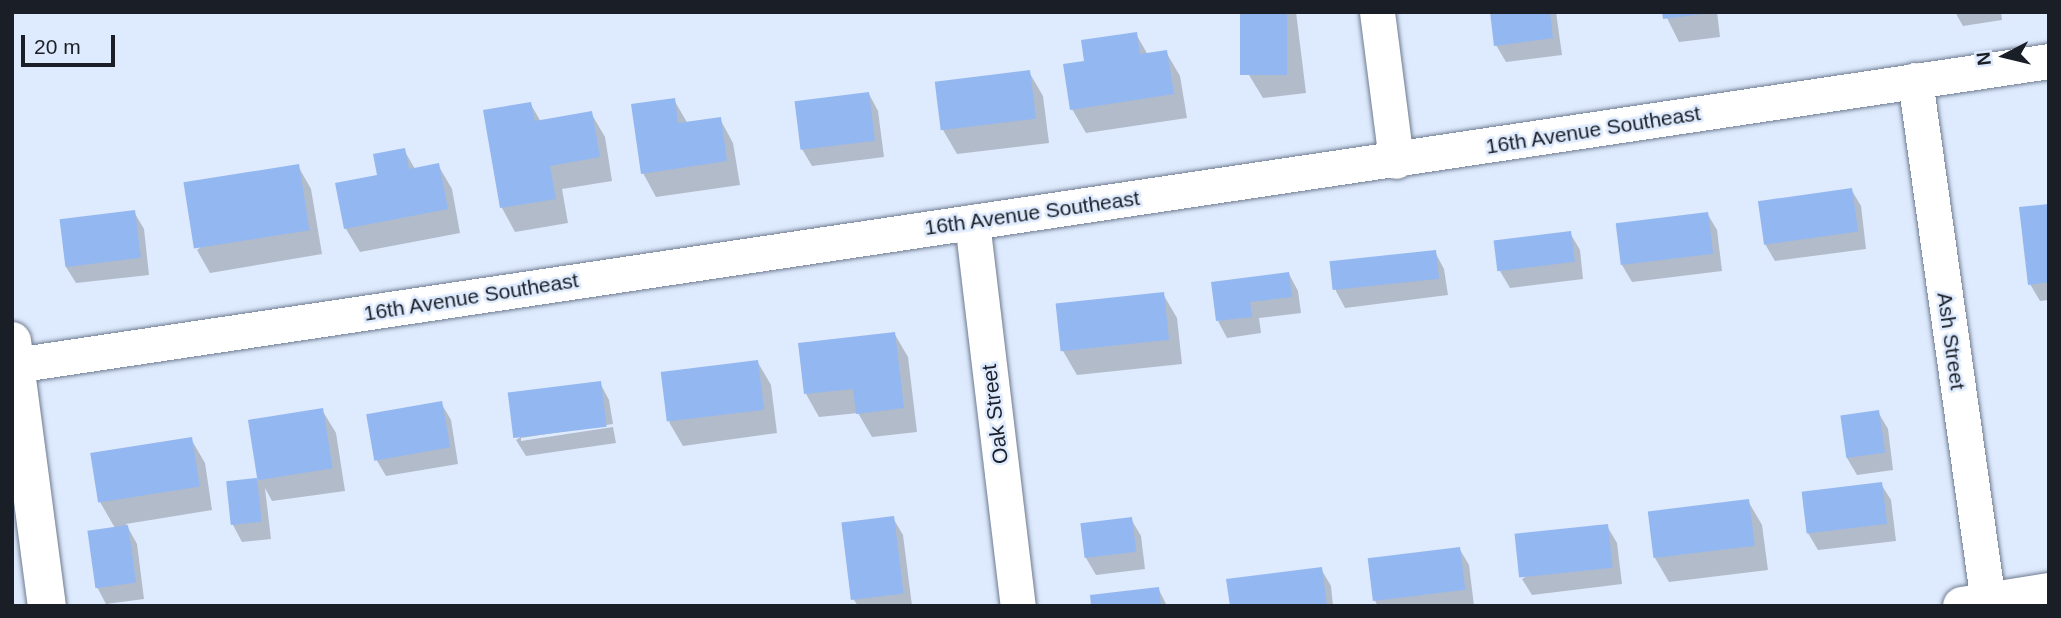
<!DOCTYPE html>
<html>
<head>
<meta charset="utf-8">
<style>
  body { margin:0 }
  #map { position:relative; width:2061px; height:618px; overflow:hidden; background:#deeafd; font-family:Arial,sans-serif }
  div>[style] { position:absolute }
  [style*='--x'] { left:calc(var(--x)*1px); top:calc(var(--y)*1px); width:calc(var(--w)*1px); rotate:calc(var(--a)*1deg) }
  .shadow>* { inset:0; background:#0003 }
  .building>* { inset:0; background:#93b7f1; transform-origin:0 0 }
  .roads { filter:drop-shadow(0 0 2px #6e7b90) drop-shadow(0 0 2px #6e7b90) }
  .street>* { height:35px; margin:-17.5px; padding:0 17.5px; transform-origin:17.5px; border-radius:17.5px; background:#fff }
  .secondary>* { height:38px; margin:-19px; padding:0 19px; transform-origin:19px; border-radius:19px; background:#fff }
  span { translate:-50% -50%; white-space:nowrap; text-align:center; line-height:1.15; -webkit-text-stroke:5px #deeafd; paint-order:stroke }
  .street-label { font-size:21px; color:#1a1f27 }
  .frame { position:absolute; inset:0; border:14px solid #1a1f27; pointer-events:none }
  .north { position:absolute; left:1970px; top:21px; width:70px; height:70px; -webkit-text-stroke:5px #deeafd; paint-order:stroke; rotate:263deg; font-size:19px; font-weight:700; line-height:28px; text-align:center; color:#1a1f27 }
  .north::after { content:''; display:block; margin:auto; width:24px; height:32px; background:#1a1f27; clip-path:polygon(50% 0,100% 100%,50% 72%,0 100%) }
  .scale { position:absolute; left:21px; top:35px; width:94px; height:32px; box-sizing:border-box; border:4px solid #1a1f27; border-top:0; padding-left:9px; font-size:21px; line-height:24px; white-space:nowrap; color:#1a1f27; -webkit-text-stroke:5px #deeafd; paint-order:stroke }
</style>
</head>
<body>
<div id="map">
  <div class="shadow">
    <div style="clip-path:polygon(1241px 12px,1296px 12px,1306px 93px,1263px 98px,1249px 75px)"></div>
    <div style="clip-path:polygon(1492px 12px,1556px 12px,1562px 55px,1506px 62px,1496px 45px)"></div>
    <div style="clip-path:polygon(1664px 12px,1717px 12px,1720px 37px,1679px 42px)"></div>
    <div style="clip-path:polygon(1955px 12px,2001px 12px,2002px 20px,1963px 26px)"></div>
    <div style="clip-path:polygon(1136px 34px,1148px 55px,1166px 52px,1180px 76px,1187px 118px,1086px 133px,1072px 109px)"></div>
    <div style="clip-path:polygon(1029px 72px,1043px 96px,1049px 143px,957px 154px,943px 130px)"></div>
    <div style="clip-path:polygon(869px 94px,878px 111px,884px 157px,812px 166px,802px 149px)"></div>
    <div style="clip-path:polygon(674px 100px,688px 124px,720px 119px,733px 143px,740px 185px,656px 197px,643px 173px)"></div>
    <div style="clip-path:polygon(530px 103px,541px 122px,591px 113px,605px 137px,612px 181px,562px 189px,568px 223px,515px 232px,502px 208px,485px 111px)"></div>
    <div style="clip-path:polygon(404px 150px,415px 169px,438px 165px,452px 189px,460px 233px,360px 252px,346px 229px,338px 184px,379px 176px)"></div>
    <div style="clip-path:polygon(298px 166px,311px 189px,322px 254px,210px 273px,197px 250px)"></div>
    <div style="clip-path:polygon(1851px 189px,1861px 206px,1866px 249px,1775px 261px,1765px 244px)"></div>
    <div style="clip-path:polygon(2049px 205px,2049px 300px,2040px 301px,2030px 284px)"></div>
    <div style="clip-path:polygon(134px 212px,144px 229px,149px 275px,76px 283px,66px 267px)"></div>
    <div style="clip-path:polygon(1707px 213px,1717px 230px,1722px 271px,1632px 282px,1622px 265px)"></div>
    <div style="clip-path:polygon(1570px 233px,1580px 250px,1583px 279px,1510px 288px,1500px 271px)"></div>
    <div style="clip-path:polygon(1435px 252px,1444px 269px,1448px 295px,1345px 308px,1336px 291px,1332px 265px)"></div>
    <div style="clip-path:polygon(1289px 274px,1298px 291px,1301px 313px,1259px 318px,1261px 333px,1227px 338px,1218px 321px)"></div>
    <div style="clip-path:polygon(1163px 294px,1177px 318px,1182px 364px,1077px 375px,1063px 351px)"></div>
    <div style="clip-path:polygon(894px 333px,908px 357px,917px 432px,872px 437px,858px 413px,819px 417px,806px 394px)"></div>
    <div style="clip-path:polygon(757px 361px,771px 385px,777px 433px,683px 446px,669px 422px)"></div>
    <div style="clip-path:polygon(600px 383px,609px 400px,613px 424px,521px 438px,521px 441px,613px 427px,616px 443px,526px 456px,516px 440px)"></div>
    <div style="clip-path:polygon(441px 403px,451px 420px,458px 464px,386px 476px,376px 459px)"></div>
    <div style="clip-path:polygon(322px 410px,336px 433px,345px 491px,272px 501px,265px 488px,271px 539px,242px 542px,233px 525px,227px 484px,259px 480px,250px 420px)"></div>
    <div style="clip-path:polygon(1878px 412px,1888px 429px,1893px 470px,1857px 475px,1847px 458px)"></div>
    <div style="clip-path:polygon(191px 439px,205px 463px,212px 510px,126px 524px,137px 544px,144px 599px,106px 604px,97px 587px,115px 528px,100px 502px)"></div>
    <div style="clip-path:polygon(1881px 484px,1891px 500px,1896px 541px,1818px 550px,1808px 533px)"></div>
    <div style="clip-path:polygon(1748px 501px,1762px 525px,1768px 570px,1669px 582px,1655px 558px)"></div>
    <div style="clip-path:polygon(893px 518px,903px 535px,912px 606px,858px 606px,854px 600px)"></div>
    <div style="clip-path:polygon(1131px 519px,1141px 536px,1145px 569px,1096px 575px,1086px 558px)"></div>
    <div style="clip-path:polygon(1607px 526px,1617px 543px,1622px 584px,1532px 595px,1522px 579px)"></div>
    <div style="clip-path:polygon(1459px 548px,1469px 565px,1474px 606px,1378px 606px,1375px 601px)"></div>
    <div style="clip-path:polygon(1321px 569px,1331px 586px,1333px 606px,1231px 606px)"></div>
    <div style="clip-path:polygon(1158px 588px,1167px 606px,1093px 606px)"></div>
  </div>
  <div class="building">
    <div style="left:1240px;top:12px;width:47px;height:63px"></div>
    <div style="clip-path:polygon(1490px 12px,1550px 12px,1553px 38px,1494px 46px)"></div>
    <div style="clip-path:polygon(1662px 12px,1703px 12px,1703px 14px,1663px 19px)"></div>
    <div style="clip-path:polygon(1137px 32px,1140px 54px,1167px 50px,1174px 94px,1070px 110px,1063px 64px,1084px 61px,1081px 40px)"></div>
    <div style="left:1030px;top:70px;width:49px;height:96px;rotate:83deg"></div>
    <div style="left:869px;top:92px;width:49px;height:75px;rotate:83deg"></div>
    <div style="clip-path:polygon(675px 98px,678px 123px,721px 117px,727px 161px,641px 174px,631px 104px)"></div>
    <div style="clip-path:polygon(531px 102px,535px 121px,592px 111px,600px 157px,550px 166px,556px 199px,500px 208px,483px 110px)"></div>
    <div style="clip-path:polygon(405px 148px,409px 169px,439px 163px,448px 209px,344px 229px,335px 183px,377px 175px,373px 154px)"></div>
    <div style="left:299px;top:164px;width:67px;height:117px;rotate:81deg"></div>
    <div style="left:1852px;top:188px;width:44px;height:95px;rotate:82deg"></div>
    <div style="clip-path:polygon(2049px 204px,2049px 282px,2028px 285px,2019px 207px)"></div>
    <div style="left:135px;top:210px;width:48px;height:76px;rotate:83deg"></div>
    <div style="left:1708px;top:212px;width:42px;height:93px;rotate:83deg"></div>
    <div style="left:1571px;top:231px;width:31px;height:78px;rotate:83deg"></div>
    <div style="left:1436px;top:250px;width:29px;height:107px;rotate:84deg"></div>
    <div style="clip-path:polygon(1289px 272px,1292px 297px,1250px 302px,1252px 317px,1216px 321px,1211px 282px)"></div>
    <div style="left:1164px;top:292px;width:48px;height:109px;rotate:84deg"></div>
    <div style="clip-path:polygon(895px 332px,904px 408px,856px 414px,853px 389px,804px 394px,798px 343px)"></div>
    <div style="left:758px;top:360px;width:50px;height:98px;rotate:83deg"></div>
    <div style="left:601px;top:381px;width:46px;height:94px;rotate:83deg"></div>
    <div style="left:442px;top:401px;width:47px;height:77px;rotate:80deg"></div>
    <div style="left:323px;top:408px;width:61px;height:76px;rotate:81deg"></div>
    <div style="left:1879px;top:410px;width:43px;height:39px;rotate:82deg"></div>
    <div style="left:192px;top:437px;width:50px;height:103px;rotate:81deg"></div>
    <div style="left:257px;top:478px;width:44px;height:31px;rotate:84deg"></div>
    <div style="left:1882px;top:482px;width:42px;height:81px;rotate:83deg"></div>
    <div style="left:1749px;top:499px;width:47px;height:102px;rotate:83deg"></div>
    <div style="left:894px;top:516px;width:78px;height:53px;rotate:83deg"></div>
    <div style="left:1132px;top:517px;width:35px;height:52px;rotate:83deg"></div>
    <div style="left:1608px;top:524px;width:44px;height:94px;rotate:84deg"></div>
    <div style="left:128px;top:525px;width:58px;height:41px;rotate:82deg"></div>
    <div style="left:1460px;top:547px;width:43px;height:93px;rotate:83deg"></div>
    <div style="clip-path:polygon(1322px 567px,1327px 606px,1230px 606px,1226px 579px)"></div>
    <div style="clip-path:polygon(1159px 587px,1161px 606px,1091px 606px,1090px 595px)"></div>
  </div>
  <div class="roads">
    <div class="street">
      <div style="--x:1377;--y:12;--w:150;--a:82.7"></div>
      <div style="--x:1915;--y:80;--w:527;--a:82.04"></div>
      <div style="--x:972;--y:222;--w:387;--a:83.2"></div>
      <div style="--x:15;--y:365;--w:2057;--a:-8.5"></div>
    </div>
    <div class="secondary">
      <div style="--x:12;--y:341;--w:267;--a:82.5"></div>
      <div style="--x:1962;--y:606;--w:88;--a:-9.1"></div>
    </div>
  </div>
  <div class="street-label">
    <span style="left:1593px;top:130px;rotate:-9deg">16th Avenue Southeast</span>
    <span style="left:1032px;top:213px;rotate:-8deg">16th Avenue Southeast</span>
    <span style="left:471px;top:297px;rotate:-9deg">16th Avenue Southeast</span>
    <span style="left:1951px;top:341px;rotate:82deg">Ash Street</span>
    <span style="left:995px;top:414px;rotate:-97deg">Oak Street</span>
  </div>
  <div class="frame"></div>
  <div class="north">N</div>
  <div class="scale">20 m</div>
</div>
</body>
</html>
